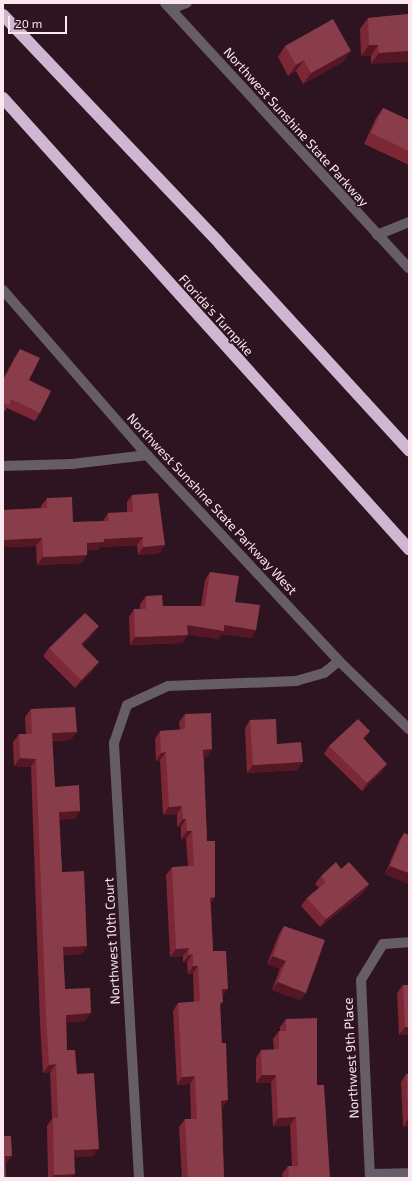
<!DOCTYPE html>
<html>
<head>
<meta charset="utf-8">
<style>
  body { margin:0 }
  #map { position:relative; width:412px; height:1181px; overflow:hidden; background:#2d1420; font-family:"Exo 2",sans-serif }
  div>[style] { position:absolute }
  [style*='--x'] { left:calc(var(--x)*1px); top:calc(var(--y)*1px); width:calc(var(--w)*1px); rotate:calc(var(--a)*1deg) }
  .street>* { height:10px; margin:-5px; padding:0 5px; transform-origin:5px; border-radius:5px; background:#665d67 }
  .highway>* { height:12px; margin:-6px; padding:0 6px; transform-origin:6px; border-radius:6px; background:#ceb7d1 }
  .wall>* { inset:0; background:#7c2735 }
  .shaded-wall>* { inset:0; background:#561724 }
  .building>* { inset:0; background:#893c49 }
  span { translate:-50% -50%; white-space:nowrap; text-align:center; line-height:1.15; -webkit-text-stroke:3px #2d1420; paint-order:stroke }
  .street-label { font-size:13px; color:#fae7ef }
  .frame { position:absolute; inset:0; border:4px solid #fae7ef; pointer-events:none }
  .scale { position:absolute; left:8px; top:16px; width:59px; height:18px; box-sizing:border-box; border:2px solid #fae7ef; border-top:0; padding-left:5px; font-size:12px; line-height:14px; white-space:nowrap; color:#fae7ef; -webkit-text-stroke:3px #2d1420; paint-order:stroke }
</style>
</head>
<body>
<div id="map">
  <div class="street">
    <div style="--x:165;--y:3;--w:360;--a:47.4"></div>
    <div style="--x:171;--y:9;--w:17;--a:-21"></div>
    <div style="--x:377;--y:235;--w:35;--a:-22"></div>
    <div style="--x:3;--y:290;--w:219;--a:48.9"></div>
    <div style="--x:147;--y:455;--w:282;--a:47"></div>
    <div style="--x:339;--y:661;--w:98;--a:44.2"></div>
    <div style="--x:3;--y:466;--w:69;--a:-1.7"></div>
    <div style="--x:72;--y:464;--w:76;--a:-6.8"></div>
    <div style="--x:370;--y:1174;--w:39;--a:-1"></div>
    <div style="--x:139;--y:1178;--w:436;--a:-93.3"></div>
    <div style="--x:114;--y:743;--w:40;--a:-71.1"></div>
    <div style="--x:127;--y:705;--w:45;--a:-24.9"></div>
    <div style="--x:168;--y:686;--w:128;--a:-2.2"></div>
    <div style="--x:296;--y:681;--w:29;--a:-16"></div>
    <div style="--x:324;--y:673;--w:19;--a:-39"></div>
    <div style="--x:370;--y:1178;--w:198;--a:-92.6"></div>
    <div style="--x:361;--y:980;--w:42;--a:-58.6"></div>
    <div style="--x:383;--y:944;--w:26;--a:-4"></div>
  </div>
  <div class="highway">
    <div style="--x:3;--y:15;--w:315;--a:46.5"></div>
    <div style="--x:220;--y:244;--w:280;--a:47.5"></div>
    <div style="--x:3;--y:98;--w:607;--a:48.01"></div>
  </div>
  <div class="wall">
    <div style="clip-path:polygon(409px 14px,371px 64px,371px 56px,361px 56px,360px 29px,368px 18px)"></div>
    <div style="clip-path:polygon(285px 46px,343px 62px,303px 84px,296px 71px,288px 76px,278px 57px)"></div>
    <div style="clip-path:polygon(383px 108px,409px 120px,409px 165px,364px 144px,376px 118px)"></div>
    <div style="clip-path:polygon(20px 349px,29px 380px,40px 413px,35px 421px,7px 408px,3px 413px,3px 379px,15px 357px)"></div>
    <div style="clip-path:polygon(132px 495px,160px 553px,138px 555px,137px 545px,100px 547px,98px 550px,87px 550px,82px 563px,37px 565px,36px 546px,3px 547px,3px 510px,41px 508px,41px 506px,47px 498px,73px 522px,103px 521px,108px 513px,127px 512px,127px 502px)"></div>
    <div style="clip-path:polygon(210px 572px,235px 602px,256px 630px,251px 638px,222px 634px,218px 639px,188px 634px,182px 643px,130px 645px,129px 617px,134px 609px,140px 609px,140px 604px,146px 596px,163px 606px,201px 606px,205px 580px)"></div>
    <div style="clip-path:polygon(93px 634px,82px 645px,93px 670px,75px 688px,43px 656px,49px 648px)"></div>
    <div style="clip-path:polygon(31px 709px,71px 740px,52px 741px,55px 787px,75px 819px,59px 819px,62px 872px,87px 946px,82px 954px,63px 955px,65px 989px,85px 1021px,66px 1022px,67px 1050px,77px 1074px,93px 1156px,74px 1157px,72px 1178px,48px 1178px,47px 1126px,52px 1119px,50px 1072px,43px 1073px,40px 1023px,31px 767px,14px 766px,13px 742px,19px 734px,26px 734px,25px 717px)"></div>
    <div style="clip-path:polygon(185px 714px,207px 757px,204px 757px,207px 841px,215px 897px,211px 903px,213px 951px,222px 996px,223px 1002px,220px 1005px,223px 1108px,222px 1108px,224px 1178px,182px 1178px,179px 1127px,185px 1119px,191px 1119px,190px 1084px,177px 1085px,173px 1011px,178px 1003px,194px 1002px,193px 973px,188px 974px,187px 962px,183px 962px,183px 956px,170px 957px,166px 875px,172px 867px,188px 866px,186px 839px,181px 839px,181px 827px,177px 827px,177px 814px,163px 815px,160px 760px,156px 761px,155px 739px,160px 731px,180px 730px,179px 722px)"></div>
    <div style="clip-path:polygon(250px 720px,277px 744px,297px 770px,247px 773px,245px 728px)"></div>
    <div style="clip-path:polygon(370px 731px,364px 739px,382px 771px,362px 791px,324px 754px,329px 746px)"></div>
    <div style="clip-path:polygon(404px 833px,409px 835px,409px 884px,385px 874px,399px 841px)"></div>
    <div style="clip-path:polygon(341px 869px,369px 884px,364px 892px,320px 927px,301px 906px,307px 898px,319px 888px,315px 884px,321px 876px)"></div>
    <div style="clip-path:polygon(284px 926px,306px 993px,300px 1000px,272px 990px,280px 969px,267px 964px,279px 934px)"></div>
    <div style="clip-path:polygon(403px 985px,409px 1035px,399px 1035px,397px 993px)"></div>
    <div style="clip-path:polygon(286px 1019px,317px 1085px,330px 1178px,283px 1178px,282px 1174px,288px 1166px,292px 1166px,290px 1125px,273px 1126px,271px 1083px,256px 1083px,256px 1058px,261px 1050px,274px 1050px,273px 1039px,279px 1031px,280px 1031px,280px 1027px)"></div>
    <div style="clip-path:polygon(406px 1074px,409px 1127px,403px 1127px,401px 1082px)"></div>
  </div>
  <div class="shaded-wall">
    <div style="clip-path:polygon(369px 45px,378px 45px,371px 56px,361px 56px)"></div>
    <div style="clip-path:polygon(351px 51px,343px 62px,303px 84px,311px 73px)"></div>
    <div style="clip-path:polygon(409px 51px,409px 62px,371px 64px,379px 53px)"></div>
    <div style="clip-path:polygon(304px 60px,296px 71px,288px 76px,296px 65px)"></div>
    <div style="clip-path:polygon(143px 537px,137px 545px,100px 547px,98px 550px,81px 551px,87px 543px,104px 539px)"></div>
    <div style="clip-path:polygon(42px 538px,36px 546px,3px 547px,3px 540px)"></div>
    <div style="clip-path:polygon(165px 545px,160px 553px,138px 555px,143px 547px)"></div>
    <div style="clip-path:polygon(87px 555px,82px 563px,37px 565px,43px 557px)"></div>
    <div style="clip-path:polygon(187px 625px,224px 625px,256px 630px,251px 638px,222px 634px,218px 639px,182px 633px)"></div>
    <div style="clip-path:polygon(99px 626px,93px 634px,75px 652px,81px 644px)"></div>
    <div style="clip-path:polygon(188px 635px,182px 643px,130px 645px,135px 637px)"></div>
    <div style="clip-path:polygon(99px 662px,93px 670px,75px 688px,81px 680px)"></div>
    <div style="clip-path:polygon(370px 731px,364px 739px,363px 738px)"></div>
    <div style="clip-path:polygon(77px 732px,71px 740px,46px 741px,52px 733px)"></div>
    <div style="clip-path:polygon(212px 749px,207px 757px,198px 758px,203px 750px)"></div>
    <div style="clip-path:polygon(166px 752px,160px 760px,156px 761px,161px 753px)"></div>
    <div style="clip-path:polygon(20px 758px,36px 759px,31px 767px,14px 766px)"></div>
    <div style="clip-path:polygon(303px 762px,297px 770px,247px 773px,253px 765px)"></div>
    <div style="clip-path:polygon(387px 764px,382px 771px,362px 791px,367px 783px)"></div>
    <div style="clip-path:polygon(182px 806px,177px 814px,163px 815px,169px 807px)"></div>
    <div style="clip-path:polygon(80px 811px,75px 819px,53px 820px,59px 812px)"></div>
    <div style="clip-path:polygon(183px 819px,186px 819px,181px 827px,177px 827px)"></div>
    <div style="clip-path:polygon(187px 831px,192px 831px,186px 839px,181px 839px)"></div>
    <div style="clip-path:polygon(390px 866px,409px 873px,409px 884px,385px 874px)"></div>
    <div style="clip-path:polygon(369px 884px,364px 892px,320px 927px,326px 919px)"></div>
    <div style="clip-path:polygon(215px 897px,209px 905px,210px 898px)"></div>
    <div style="clip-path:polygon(87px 946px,82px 954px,57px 955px,63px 947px)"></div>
    <div style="clip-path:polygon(189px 948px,183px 956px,170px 957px,176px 949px)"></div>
    <div style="clip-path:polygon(193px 954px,187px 962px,183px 962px,189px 955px)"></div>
    <div style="clip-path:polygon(273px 956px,286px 961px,280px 969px,267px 964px)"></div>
    <div style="clip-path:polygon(193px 966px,198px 966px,193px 973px,188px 974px)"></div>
    <div style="clip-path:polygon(278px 982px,306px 993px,300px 1000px,272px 990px)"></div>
    <div style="clip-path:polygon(222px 989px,228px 989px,222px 997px)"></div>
    <div style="clip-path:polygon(91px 1013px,85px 1021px,60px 1023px,66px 1015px)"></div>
    <div style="clip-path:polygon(405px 1027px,409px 1027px,409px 1035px,399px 1035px)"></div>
    <div style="clip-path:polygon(56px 1064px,50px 1072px,43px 1073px,49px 1065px)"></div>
    <div style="clip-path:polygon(262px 1075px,276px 1075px,271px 1083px,256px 1083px)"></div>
    <div style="clip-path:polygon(195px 1076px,190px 1084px,177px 1085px,182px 1077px)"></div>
    <div style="clip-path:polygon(228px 1100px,223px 1108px,216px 1109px,221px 1101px)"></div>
    <div style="clip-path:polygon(296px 1117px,290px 1125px,273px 1126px,278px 1118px)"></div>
    <div style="clip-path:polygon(408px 1119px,409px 1119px,409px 1127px,403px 1127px)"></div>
    <div style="clip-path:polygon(99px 1149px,93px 1156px,68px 1158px,74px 1150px)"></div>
    <div style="clip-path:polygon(5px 1156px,12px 1156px,6px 1164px,3px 1164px)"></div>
    <div style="clip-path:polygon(75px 1174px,72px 1178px,52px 1178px,54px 1175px)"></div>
  </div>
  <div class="building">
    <div style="clip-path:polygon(409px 14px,409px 51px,379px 53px,378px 45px,369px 45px,368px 18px)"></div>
    <div style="clip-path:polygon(333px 19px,351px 51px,311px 73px,304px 60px,296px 65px,285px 46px)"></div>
    <div style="clip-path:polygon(383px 108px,409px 120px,409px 151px,371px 133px)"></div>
    <div style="clip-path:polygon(20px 349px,40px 358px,29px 380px,51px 391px,40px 413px,11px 399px,9px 405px,3px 402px,3px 381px)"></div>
    <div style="clip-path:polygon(158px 493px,165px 545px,143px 547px,143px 537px,104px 539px,104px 542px,87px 543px,87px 555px,43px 557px,42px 538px,3px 540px,3px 510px,47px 508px,47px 498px,72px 497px,73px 522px,109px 521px,108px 513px,133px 512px,132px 495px)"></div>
    <div style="clip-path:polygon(210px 572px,239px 576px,235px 602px,260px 605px,256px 630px,224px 625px,224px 631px,187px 625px,188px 635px,135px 637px,134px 609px,146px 609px,146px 596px,162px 595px,163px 606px,205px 606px)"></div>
    <div style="clip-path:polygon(85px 613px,99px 626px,81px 644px,99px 662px,81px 680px,49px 648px)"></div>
    <div style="clip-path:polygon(75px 707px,77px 732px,52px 733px,55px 787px,79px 785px,80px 811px,59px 812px,62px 872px,84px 871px,87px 946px,63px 947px,65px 989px,90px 988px,91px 1013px,66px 1015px,67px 1050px,75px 1050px,77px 1074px,94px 1073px,99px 1149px,74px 1150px,75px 1174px,54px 1175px,53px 1118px,58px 1118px,56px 1064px,49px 1065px,46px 1015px,36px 759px,20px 758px,19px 734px,32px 734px,31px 709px)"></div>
    <div style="clip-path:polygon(211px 713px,212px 749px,203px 750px,207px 841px,215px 841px,215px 897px,210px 898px,213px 951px,226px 951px,228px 989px,222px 989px,223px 1002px,220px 1002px,222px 1043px,226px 1043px,228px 1100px,221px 1101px,224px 1178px,188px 1178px,185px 1119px,197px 1119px,195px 1076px,182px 1077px,178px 1003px,200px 1001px,198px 966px,193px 966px,193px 954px,189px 955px,189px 948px,176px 949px,172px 867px,194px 866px,192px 831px,187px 831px,186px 819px,183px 819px,182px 806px,169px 807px,166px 752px,161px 753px,160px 731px,185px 729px,185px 714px)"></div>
    <div style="clip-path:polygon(276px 719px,277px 744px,301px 742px,303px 762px,253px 765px,250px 720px)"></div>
    <div style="clip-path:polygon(358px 719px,370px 731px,363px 738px,387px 764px,367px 783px,329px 746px)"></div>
    <div style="clip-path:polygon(404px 833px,409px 835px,409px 873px,390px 866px)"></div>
    <div style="clip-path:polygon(336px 862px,341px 869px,349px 862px,369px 884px,326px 919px,307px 898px,326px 882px,321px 876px)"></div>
    <div style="clip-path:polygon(284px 926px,325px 940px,306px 993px,278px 982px,286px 961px,273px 956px)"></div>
    <div style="clip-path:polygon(403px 985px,409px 985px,409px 1027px,405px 1027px)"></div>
    <div style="clip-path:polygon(317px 1018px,317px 1085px,324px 1085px,330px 1178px,289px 1178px,288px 1166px,298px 1166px,296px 1117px,278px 1118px,276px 1075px,262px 1075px,261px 1050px,279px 1049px,279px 1031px,286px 1031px,286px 1019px)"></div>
    <div style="clip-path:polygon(406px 1074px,409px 1074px,409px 1119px,408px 1119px)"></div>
    <div style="clip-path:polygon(3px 1116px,4px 1136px,11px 1136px,12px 1156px,5px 1156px,6px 1178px,3px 1178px)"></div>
  </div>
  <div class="street-label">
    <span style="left:296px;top:127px;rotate:48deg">Northwest Sunshine State Parkway</span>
    <span style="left:216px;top:315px;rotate:48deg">Florida's Turnpike</span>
    <span style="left:212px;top:504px;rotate:47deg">Northwest Sunshine State Parkway West</span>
    <span style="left:112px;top:941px;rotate:-93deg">Northwest 10th Court</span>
    <span style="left:351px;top:1058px;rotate:-93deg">Northwest 9th Place</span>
  </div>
  <div class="frame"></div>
  <div class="scale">20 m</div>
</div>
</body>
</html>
